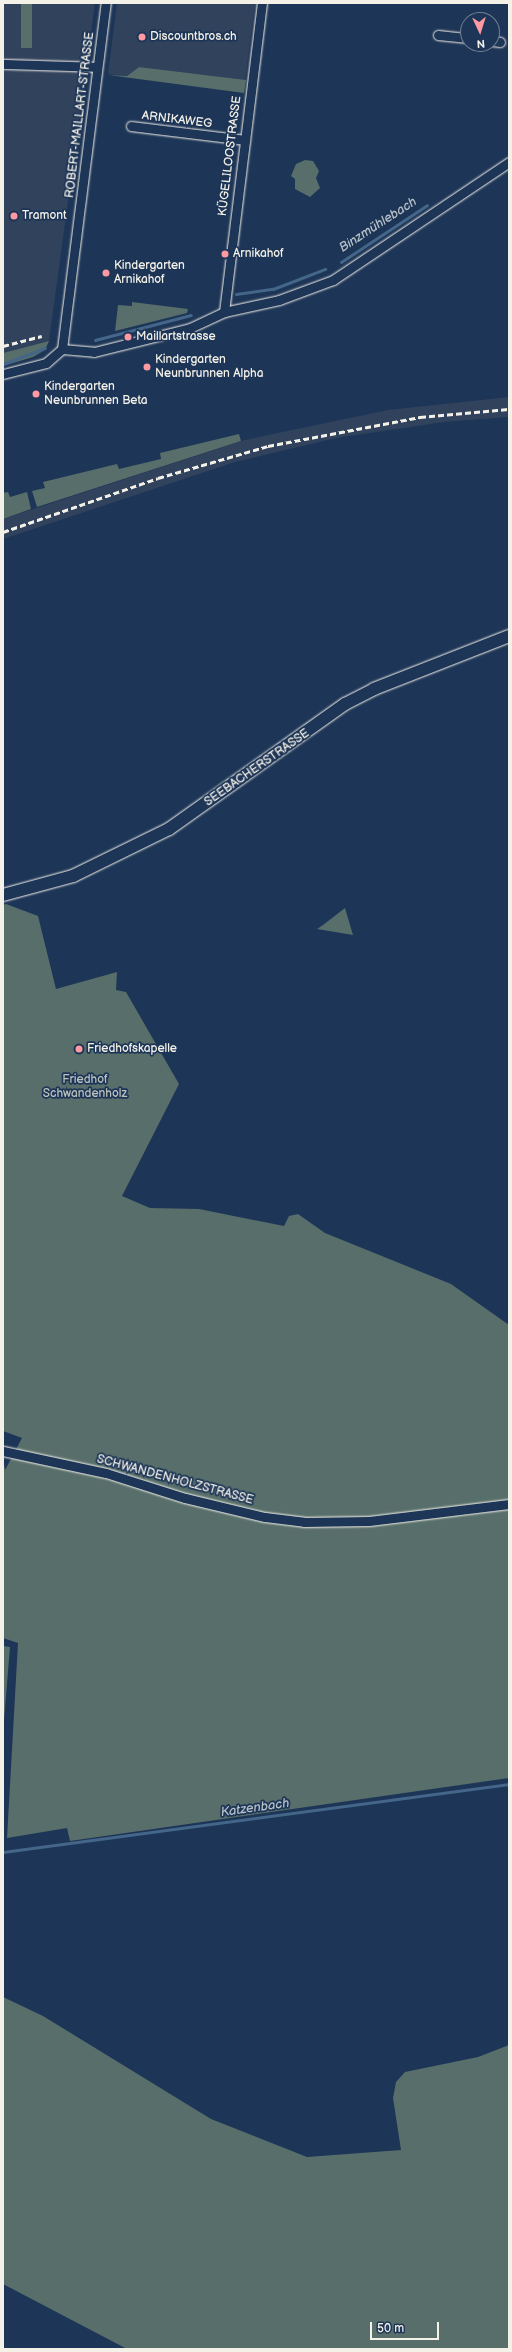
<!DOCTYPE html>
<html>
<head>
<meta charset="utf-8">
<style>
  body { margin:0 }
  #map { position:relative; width:512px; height:2352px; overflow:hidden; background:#1d3557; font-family:"Balsamiq Sans",sans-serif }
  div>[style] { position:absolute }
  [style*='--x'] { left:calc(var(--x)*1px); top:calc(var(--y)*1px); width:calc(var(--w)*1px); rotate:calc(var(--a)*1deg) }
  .built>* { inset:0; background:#31425d }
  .green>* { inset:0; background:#576e6a; transform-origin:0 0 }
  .stream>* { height:3px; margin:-1.5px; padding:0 1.5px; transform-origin:1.5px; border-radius:1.5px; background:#436689 }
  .roads { filter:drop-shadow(0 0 1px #f4f1e8) drop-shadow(0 0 1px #f4f1e8) }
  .minor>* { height:9px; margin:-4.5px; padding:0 4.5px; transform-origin:4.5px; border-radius:4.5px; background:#1d3557 }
  .tertiary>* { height:12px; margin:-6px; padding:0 6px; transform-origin:6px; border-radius:6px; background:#1d3557 }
  .rail>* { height:3px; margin-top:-1.5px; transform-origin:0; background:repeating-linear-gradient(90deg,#f4f1e8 0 6px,transparent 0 9px) }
  .dots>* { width:11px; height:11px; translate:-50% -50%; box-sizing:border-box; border:2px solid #1d3557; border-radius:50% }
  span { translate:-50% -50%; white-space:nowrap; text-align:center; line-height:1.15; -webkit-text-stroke:3.5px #1d3557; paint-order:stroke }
  .poi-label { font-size:12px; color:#f4f1e8 }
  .left { translate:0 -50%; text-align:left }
  .street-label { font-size:12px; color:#f4f1e8 }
  .park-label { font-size:12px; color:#bdc3bc }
  .water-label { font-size:13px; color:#b6c0c7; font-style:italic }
  .frame { position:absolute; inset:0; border:4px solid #f4f1e8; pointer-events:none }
  .north { position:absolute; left:460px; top:12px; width:40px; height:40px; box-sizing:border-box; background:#1d3557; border:1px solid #738091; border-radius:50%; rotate:176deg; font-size:11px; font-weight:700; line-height:16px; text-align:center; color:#f4f1e8 }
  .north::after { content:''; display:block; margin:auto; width:14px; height:18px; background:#ff9aa2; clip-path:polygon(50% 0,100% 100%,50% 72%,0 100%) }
  .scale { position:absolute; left:370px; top:2322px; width:69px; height:18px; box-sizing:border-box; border:2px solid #f4f1e8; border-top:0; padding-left:5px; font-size:12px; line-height:14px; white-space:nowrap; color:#f4f1e8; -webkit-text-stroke:3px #1d3557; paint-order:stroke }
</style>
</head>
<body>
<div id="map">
  <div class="built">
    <div style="clip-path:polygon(3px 3px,95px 3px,49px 341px,3px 353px)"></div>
    <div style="clip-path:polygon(117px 3px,255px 3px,245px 80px,139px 67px,127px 76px,108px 74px)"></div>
    <div style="clip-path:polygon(509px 397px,509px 417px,444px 422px,336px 438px,235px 462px,3px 539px,3px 519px,245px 440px,388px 410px)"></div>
  </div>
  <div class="green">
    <div style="left:21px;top:3px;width:11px;height:45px"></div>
    <div style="clip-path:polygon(139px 67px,246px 80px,244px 93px,108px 75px,127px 76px)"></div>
    <div style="clip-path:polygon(305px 160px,313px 161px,319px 171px,316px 178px,320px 188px,310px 197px,295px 189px,295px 179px,291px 176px,296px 164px)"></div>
    <div style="clip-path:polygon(132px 302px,188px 309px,187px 313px,115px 331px,118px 305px,132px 306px)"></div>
    <div style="clip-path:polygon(49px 341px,45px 350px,33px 357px,3px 366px,3px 353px)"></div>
    <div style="clip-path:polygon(239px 434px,241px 441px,37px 507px,32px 491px,45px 488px,43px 482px,117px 464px,119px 469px,161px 459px,160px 453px)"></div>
    <div style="clip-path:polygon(8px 492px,10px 497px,27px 492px,31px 509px,3px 519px,3px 493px)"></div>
    <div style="clip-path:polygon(6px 904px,38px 916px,56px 989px,117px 972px,116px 990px,126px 992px,179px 1084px,122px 1196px,150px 1208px,199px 1209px,284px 1226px,289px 1216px,298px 1214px,325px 1233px,451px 1284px,509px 1325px,509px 1778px,70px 1841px,67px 1828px,7px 1838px,18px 1643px,3px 1638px,3px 1458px,5px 1470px,22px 1438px,3px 1431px,3px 905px)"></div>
    <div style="clip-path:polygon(345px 908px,353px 935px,317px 929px,323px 925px)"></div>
    <div style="clip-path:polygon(3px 1646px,10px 1647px,3px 1733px)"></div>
    <div style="clip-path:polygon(3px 1997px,43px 2016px,211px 2119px,307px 2157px,401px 2150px,393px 2098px,396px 2082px,405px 2072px,478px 2057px,509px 2045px,509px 2349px,127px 2349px,3px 2284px)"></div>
  </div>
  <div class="stream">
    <div style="--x:341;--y:262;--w:103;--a:-33.5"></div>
    <div style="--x:236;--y:294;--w:37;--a:-8"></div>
    <div style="--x:273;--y:289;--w:56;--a:-21"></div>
    <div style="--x:95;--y:340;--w:99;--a:-14.6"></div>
    <div style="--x:3;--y:364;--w:45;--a:-20.9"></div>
    <div style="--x:3;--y:1852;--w:511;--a:-7.65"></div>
  </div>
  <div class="roads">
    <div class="minor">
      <div style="--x:438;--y:35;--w:30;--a:6"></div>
      <div style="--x:492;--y:41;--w:8;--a:7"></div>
      <div style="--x:3;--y:64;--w:94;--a:1.8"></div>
      <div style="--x:131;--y:126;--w:115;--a:7"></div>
      <div style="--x:224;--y:312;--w:311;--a:-83"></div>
      <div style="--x:62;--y:349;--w:32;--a:5"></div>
      <div style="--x:94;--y:352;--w:99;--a:-14"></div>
      <div style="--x:190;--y:328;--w:38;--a:-25"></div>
      <div style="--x:224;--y:312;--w:56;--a:-12.3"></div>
      <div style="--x:279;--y:300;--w:58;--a:-20.3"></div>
      <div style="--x:333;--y:280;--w:212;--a:-33.8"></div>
      <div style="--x:62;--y:349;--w:349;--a:-82.8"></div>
      <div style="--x:3;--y:374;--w:44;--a:-14.3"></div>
      <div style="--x:46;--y:363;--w:21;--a:-41"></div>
      <div style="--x:3;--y:1451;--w:105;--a:12.1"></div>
      <div style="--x:106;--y:1473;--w:83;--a:17.6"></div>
      <div style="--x:185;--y:1498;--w:82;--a:13.4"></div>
      <div style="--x:265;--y:1517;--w:39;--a:7"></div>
      <div style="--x:304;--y:1522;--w:65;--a:-0.9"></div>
      <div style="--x:369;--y:1521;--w:141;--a:-6.9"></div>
    </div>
    <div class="tertiary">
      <div style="--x:3;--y:895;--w:73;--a:-15.2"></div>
      <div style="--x:73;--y:876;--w:107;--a:-26.1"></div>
      <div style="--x:169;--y:829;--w:216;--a:-35.4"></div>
      <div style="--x:345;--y:704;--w:33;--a:-27"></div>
      <div style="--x:374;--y:689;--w:145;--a:-21.4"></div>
    </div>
  </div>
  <div class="rail">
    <div style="--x:3;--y:346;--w:40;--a:-14.4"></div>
    <div style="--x:3;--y:532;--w:164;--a:-19.2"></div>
    <div style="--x:158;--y:478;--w:115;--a:-16.2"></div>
    <div style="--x:268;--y:446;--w:155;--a:-10.8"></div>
    <div style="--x:420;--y:417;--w:89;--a:-5.1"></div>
  </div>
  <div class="dots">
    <div style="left:142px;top:37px;background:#ff9aa2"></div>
    <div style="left:14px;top:216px;background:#ff9aa2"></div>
    <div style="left:225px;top:254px;background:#ff9aa2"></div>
    <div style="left:106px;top:273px;background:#ff9aa2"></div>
    <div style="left:128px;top:337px;background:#ff9aa2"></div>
    <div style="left:147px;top:367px;background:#ff9aa2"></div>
    <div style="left:36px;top:394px;background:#ff9aa2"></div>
    <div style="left:79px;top:1049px;background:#ff9aa2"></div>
  </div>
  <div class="poi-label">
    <span class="left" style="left:150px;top:37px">Discountbros.ch</span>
    <span class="left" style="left:22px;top:216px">Tramont</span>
    <span class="left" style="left:233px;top:254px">Arnikahof</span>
    <span class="left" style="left:114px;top:273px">Kindergarten<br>Arnikahof</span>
    <span class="left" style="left:136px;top:337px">Maillartstrasse</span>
    <span class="left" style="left:155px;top:367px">Kindergarten<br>Neunbrunnen Alpha</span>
    <span class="left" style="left:44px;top:394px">Kindergarten<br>Neunbrunnen Beta</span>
    <span class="left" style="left:87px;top:1049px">Friedhofskapelle</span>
  </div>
  <div class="street-label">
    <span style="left:80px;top:115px;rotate:-83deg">ROBERT-MAILLART-STRASSE</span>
    <span style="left:177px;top:120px;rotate:7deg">ARNIKAWEG</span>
    <span style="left:230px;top:156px;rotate:-83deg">KÜGELILOOSTRASSE</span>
    <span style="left:257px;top:768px;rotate:-35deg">SEEBACHERSTRASSE</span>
    <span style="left:175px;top:1480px;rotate:15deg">SCHWANDENHOLZSTRASSE</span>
  </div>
  <div class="park-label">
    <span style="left:85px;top:1087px">Friedhof<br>Schwandenholz</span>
  </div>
  <div class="water-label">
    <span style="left:378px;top:225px;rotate:-33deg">Binzmühlebach</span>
    <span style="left:255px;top:1808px;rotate:-8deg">Katzenbach</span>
  </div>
  <div class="frame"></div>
  <div class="north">N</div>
  <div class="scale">50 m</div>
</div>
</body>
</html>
